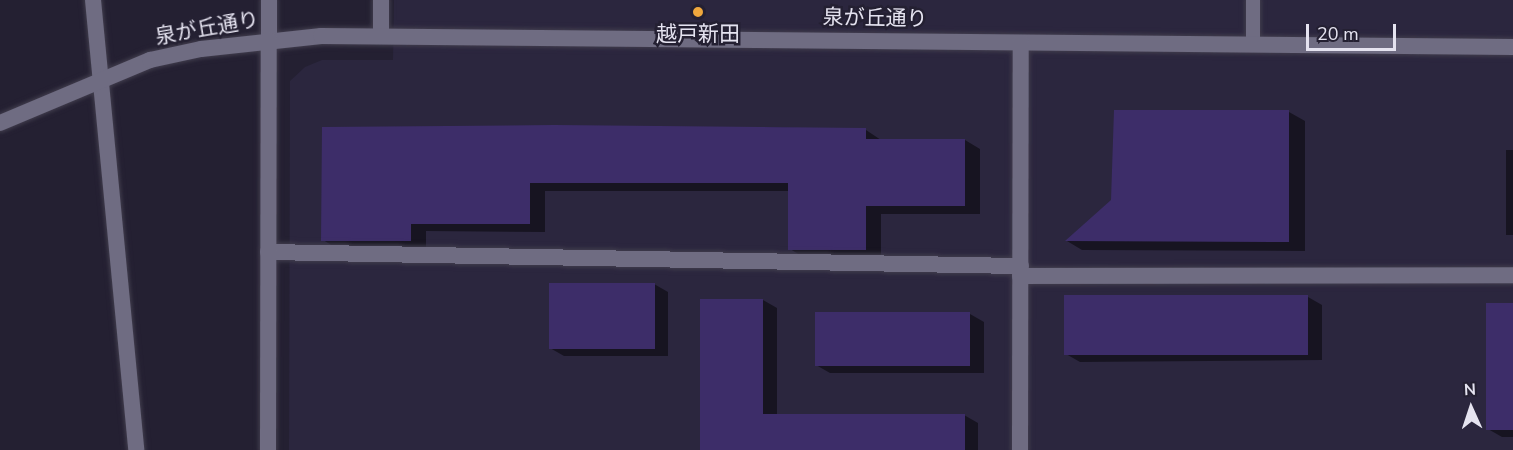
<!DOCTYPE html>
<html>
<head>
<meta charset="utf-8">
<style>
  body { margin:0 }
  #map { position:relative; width:1513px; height:450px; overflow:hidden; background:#242032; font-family:"Nunito Sans","Noto Sans JP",sans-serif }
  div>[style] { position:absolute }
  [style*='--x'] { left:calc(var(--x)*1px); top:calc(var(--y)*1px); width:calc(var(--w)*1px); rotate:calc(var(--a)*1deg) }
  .built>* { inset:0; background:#2b263e }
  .shadow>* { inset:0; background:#0007; transform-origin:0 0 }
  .building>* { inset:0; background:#3d2d69; transform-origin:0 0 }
  .roads { filter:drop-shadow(0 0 2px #413d4d) drop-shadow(0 0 2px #413d4d) }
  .service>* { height:14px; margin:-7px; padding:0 7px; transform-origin:7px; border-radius:7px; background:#6f6c82 }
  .minor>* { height:16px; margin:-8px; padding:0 8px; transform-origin:8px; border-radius:8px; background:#6f6c82 }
  .tertiary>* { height:16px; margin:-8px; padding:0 8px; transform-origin:8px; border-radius:8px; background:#6f6c82 }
  .dots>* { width:16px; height:16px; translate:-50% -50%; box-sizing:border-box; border:3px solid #242032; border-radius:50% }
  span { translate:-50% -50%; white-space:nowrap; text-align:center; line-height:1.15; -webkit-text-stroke:5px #242032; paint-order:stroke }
  .street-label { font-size:21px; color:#e5e3f0 }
  .poi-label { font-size:21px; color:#e5e3f0 }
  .north { position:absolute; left:1441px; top:378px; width:60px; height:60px; -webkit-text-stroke:4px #242032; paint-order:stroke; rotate:357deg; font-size:16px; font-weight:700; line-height:24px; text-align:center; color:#e5e3f0 }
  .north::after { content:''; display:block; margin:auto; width:21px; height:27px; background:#e5e3f0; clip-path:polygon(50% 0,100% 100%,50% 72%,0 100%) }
  .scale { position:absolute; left:1306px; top:24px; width:90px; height:27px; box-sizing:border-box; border:3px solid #e5e3f0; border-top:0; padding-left:8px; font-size:18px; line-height:21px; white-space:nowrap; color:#e5e3f0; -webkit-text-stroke:4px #242032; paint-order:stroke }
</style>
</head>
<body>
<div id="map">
  <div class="built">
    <div style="clip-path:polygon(394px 0,1513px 0,1513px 450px,289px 450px,290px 81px,305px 67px,322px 60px,393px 60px)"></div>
  </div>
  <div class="shadow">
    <div style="clip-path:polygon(1115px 111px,1289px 112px,1305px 121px,1305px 251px,1082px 250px,1067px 241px,1112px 201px)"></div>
    <div style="clip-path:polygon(760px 127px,866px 130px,881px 140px,965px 140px,980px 149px,980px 214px,881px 214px,881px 257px,805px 258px,790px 249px,789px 191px,545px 191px,545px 232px,426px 231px,426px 249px,338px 249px,323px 240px,323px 128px)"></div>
    <div style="left:1506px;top:150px;width:7px;height:85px"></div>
    <div style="clip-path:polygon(654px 284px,668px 292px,668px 356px,564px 356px,550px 348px)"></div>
    <div style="clip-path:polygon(1308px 297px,1322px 305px,1322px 360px,1080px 362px,1066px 354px)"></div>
    <div style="clip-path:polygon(763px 300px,777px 308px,777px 415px,964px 415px,978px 423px,978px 450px,701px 450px)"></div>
    <div style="clip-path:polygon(1513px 305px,1513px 437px,1502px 437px,1488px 429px)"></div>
    <div style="clip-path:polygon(970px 314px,984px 322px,984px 373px,830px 373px,816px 365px)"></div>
  </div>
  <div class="building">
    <div style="clip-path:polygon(1114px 110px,1289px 110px,1289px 242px,1065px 241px,1111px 200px)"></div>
    <div style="clip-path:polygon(554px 125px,866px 128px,866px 139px,965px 139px,965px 206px,866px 206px,866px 250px,788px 250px,788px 183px,530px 183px,530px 224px,411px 224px,411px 241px,321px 241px,322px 127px)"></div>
    <div style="left:549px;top:283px;width:106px;height:66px"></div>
    <div style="left:1064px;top:295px;width:244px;height:60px"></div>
    <div style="clip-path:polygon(700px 299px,763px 299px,763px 414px,965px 414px,965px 450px,700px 450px)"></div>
    <div style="left:1486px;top:303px;width:27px;height:127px"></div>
    <div style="left:815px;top:312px;width:155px;height:54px"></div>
  </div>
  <div class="roads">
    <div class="service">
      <div style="--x:1253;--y:0;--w:45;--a:90"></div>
    </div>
    <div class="minor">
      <div style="--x:93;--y:0;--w:452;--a:84.5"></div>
      <div style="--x:269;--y:40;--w:40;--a:-90"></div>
    </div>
    <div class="tertiary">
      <div style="--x:381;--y:35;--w:35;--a:-90"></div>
      <div style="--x:0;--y:123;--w:163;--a:-22.8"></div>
      <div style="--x:150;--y:60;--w:52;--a:-12.2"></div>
      <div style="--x:201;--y:49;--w:121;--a:-6.2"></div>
      <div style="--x:321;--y:36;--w:1192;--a:0.53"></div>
      <div style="--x:268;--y:252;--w:753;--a:1.07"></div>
      <div style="--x:1020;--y:276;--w:493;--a:-0.1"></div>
      <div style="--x:268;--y:450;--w:410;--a:-89.9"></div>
      <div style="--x:1020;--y:450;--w:407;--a:-89.9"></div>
    </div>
  </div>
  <div class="dots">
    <div style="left:698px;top:12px;background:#efa73d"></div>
  </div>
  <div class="street-label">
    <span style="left:875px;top:18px;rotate:1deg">泉が丘通り</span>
    <span style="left:207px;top:28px;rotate:-10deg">泉が丘通り</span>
  </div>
  <div class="poi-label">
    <span style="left:698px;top:34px">越戸新田</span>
  </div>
  <div class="north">N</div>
  <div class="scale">20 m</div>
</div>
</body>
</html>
